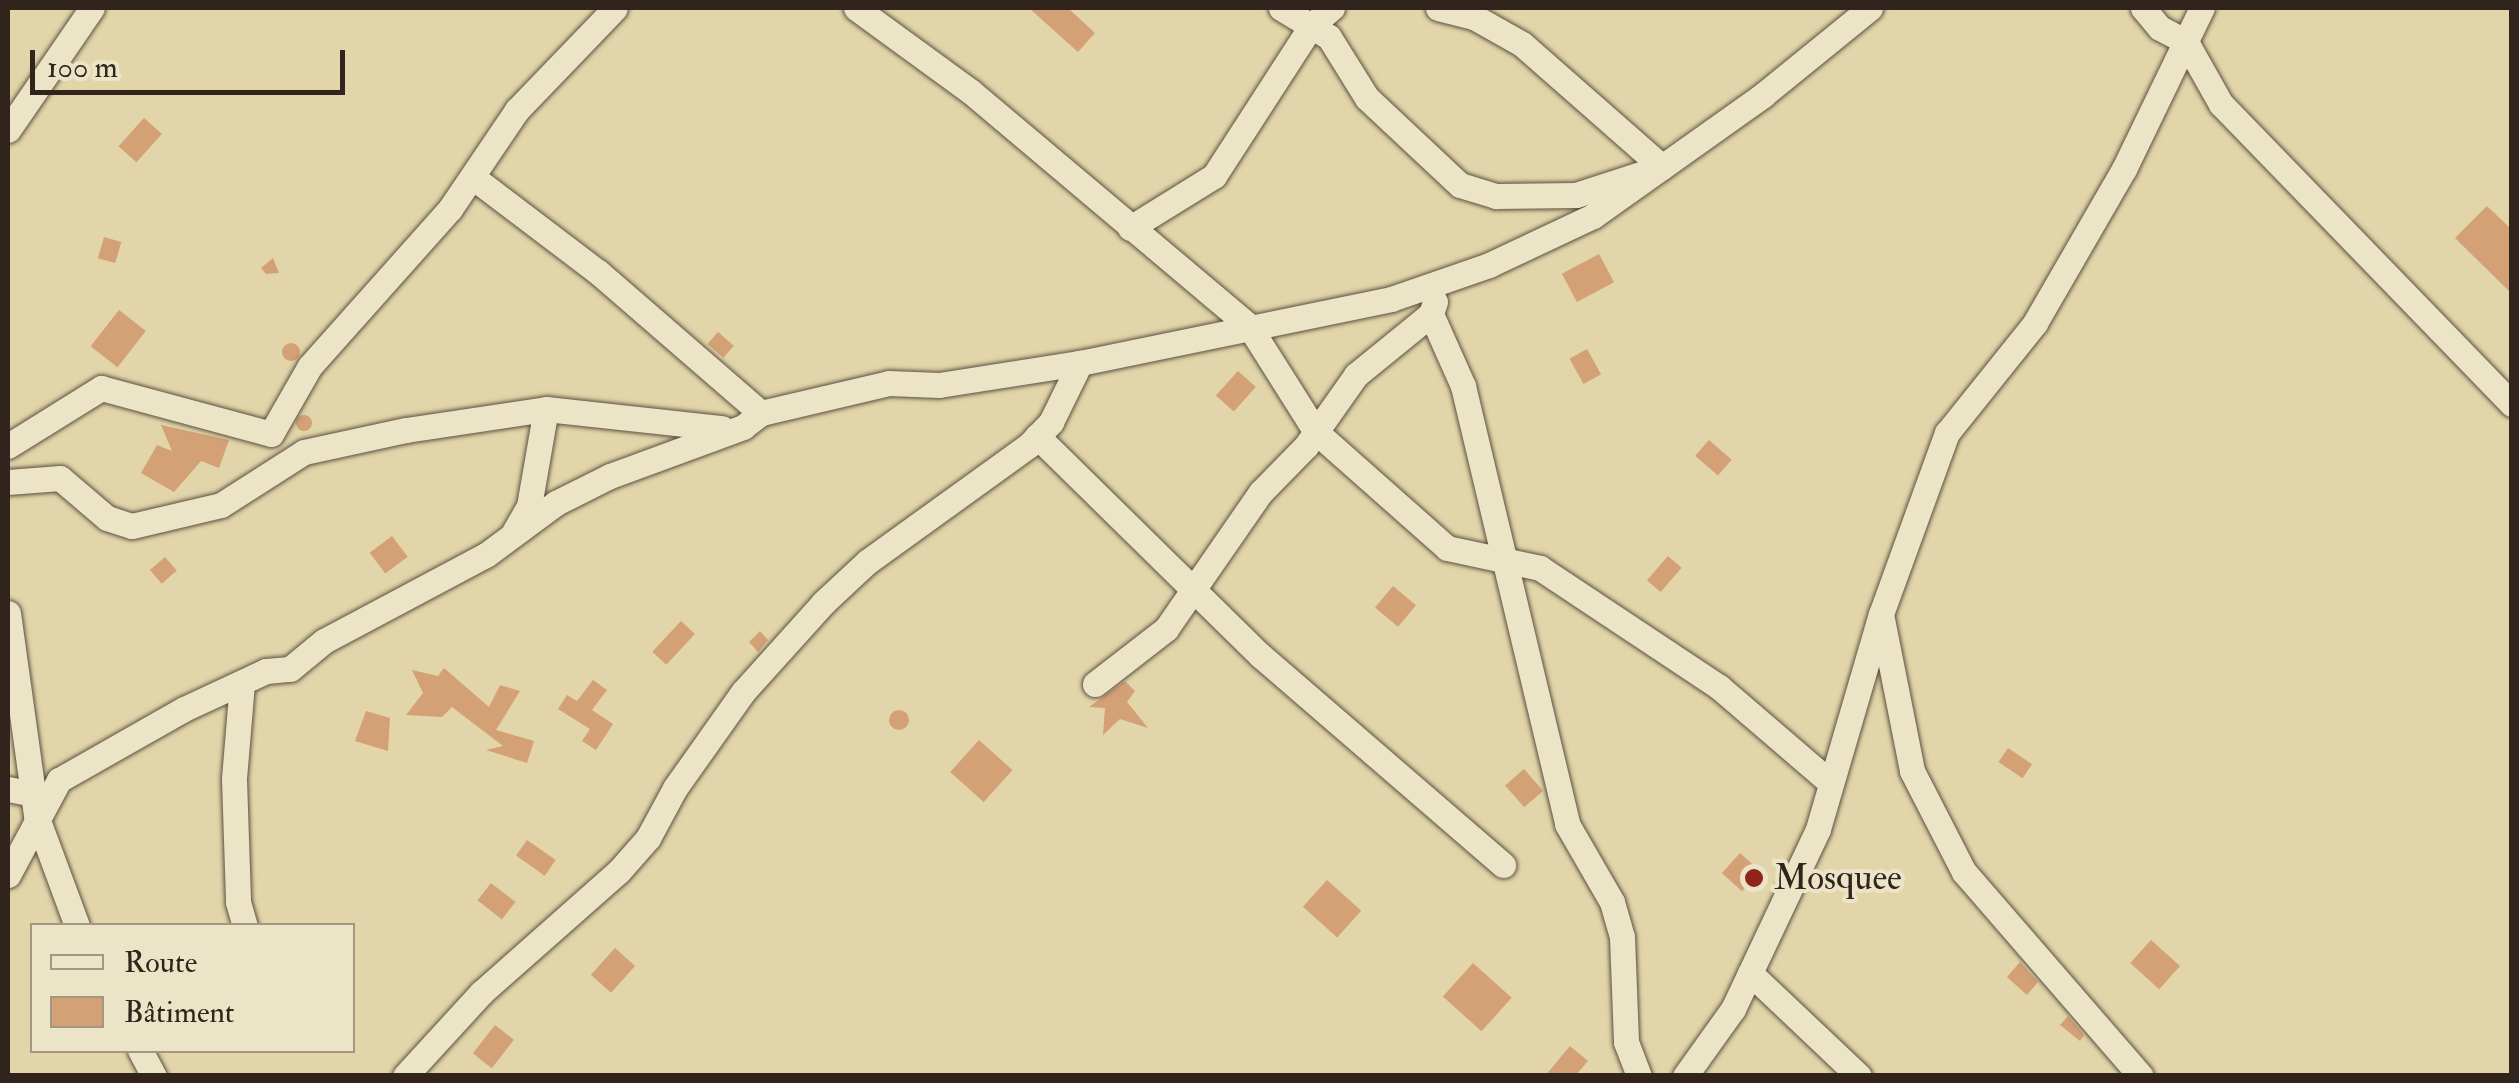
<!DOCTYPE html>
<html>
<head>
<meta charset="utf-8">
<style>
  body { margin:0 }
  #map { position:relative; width:2519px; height:1083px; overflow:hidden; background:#e1d5a9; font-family:"IM FELL Double Pica",serif }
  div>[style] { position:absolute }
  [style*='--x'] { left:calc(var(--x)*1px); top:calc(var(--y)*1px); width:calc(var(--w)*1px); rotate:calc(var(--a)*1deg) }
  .building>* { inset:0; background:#d4a075; transform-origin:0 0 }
  .round { border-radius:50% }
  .roads { filter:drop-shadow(0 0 2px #5d5040) drop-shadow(0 0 2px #5d5040) }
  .minor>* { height:25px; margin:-12.5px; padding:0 12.5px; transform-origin:12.5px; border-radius:12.5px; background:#ece4c7 }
  .dots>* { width:28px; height:28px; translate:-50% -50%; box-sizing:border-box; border:5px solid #ece4c7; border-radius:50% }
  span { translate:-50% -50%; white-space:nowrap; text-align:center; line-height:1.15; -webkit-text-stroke:8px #ece4c7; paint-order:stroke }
  .poi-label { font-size:35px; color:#31241d }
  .left { translate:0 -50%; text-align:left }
  .frame { position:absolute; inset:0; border:10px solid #31241d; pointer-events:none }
  .legend { position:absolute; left:30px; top:923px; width:325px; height:130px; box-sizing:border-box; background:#ece4c7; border:2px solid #a19783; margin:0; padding:12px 18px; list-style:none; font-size:30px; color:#31241d }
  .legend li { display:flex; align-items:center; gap:20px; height:50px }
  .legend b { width:50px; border:2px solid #a19783 }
  .scale { position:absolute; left:30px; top:50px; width:315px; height:45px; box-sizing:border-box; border:5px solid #31241d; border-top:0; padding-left:12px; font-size:30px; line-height:35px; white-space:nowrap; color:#31241d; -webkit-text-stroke:8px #ece4c7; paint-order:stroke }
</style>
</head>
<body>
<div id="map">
  <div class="building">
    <div style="clip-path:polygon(1029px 8px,1068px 8px,1095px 33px,1078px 52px)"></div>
    <div style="left:144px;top:118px;width:24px;height:38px;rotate:42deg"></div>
    <div style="clip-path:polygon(2487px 206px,2512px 230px,2512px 294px,2455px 238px)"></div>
    <div style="left:104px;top:237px;width:18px;height:22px;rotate:16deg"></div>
    <div style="left:1599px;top:254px;width:32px;height:42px;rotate:62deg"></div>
    <div style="clip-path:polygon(273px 258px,279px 273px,266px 274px,261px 268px)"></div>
    <div style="left:119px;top:310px;width:34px;height:46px;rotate:38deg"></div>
    <div style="left:718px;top:332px;width:21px;height:16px;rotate:41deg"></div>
    <div class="round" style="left:282px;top:343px;width:18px;height:18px"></div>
    <div style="left:1587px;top:349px;width:29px;height:20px;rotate:61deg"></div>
    <div style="left:1238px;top:371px;width:24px;height:33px;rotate:42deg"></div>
    <div class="round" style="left:296px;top:415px;width:16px;height:16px"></div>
    <div style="clip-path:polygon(161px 425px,229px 440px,219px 468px,201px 461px,174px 492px,141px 473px,157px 445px,172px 451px)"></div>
    <div style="left:1709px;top:440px;width:30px;height:21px;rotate:41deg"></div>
    <div style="left:392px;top:536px;width:26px;height:28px;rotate:53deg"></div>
    <div style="left:1668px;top:556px;width:18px;height:32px;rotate:41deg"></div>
    <div style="left:165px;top:557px;width:18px;height:20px;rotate:49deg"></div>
    <div style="left:1393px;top:586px;width:30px;height:28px;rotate:40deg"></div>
    <div style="left:681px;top:621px;width:19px;height:42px;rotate:43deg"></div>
    <div style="clip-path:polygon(760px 631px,768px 640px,758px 652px,749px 642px)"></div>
    <div style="clip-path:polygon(444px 668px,489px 707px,500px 685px,520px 691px,496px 730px,534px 741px,527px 763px,486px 750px,503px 746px,452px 707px,442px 717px,406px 715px,423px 693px,412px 670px,438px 676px)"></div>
    <div style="clip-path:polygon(593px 680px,607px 690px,592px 710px,613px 724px,596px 750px,582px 741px,590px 729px,558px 709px,567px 695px,577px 701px)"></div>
    <div style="clip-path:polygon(1125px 681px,1135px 691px,1127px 702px,1148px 728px,1120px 719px,1103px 735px,1105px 708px,1089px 707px)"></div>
    <div class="round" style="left:889px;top:710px;width:20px;height:20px"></div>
    <div style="clip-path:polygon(366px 711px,390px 718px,388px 751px,355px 741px)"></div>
    <div style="left:979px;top:740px;width:45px;height:43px;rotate:42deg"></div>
    <div style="left:2008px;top:748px;width:29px;height:17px;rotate:34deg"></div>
    <div style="left:1524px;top:769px;width:29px;height:25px;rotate:49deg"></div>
    <div style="left:527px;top:840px;width:35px;height:19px;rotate:35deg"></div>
    <div style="left:1740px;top:853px;width:27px;height:27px;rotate:42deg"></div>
    <div style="left:1327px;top:880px;width:46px;height:36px;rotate:42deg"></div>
    <div style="left:491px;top:883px;width:31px;height:22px;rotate:38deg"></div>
    <div style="left:2151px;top:940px;width:39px;height:31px;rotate:42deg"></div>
    <div style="left:615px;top:948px;width:27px;height:36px;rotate:42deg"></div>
    <div style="clip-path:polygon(2020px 962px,2038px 982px,2027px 995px,2007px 977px)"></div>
    <div style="left:1473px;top:963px;width:52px;height:45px;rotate:42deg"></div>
    <div style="clip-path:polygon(2068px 1016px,2084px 1035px,2080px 1041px,2060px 1025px)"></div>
    <div style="left:495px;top:1025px;width:24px;height:36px;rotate:38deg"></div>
    <div style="clip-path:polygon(1570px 1046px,1588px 1061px,1575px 1076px,1545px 1076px)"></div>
  </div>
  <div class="roads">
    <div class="minor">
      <div style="--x:856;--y:8;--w:141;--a:36.1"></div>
      <div style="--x:970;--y:91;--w:365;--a:40.1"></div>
      <div style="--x:1249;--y:326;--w:125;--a:57.7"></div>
      <div style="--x:1316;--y:432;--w:175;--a:41.5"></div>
      <div style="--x:1447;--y:548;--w:95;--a:12.1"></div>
      <div style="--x:1540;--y:568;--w:215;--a:33.6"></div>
      <div style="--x:1719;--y:687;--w:146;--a:40.6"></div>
      <div style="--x:1281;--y:8;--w:56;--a:31.1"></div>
      <div style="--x:1329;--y:37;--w:72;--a:58.1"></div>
      <div style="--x:1367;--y:98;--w:127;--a:43.1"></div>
      <div style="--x:1460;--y:185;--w:38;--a:17"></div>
      <div style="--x:1496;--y:196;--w:80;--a:-0.7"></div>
      <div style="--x:1576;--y:195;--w:90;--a:-18"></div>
      <div style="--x:1662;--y:167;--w:186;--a:-138.7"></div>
      <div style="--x:1522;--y:44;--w:55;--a:-150.6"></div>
      <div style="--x:1474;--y:17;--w:37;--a:-166"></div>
      <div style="--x:2143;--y:8;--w:26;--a:50"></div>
      <div style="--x:2160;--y:28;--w:30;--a:28"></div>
      <div style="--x:2186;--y:42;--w:71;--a:60.6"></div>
      <div style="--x:2221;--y:104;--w:418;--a:45.9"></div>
      <div style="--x:8;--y:130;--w:148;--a:-55.5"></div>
      <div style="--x:474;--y:178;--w:156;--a:37.2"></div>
      <div style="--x:598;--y:272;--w:216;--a:40.9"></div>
      <div style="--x:1130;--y:228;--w:99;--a:-31.8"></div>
      <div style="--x:1214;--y:176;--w:179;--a:-57.1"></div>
      <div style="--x:1311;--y:26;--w:28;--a:-41"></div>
      <div style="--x:1431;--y:314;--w:79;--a:66"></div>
      <div style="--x:1463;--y:386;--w:450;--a:76.6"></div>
      <div style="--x:1567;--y:824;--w:90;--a:60"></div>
      <div style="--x:1612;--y:902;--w:36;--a:74"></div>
      <div style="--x:1622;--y:937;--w:105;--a:87.8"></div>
      <div style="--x:1626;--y:1042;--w:36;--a:69"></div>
      <div style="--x:1037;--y:436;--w:314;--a:44.5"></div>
      <div style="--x:1261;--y:656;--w:320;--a:40.8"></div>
      <div style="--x:8;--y:446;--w:110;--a:-31.9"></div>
      <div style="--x:101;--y:388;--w:176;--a:15.1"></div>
      <div style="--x:271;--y:434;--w:78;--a:-60.2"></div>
      <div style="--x:310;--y:366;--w:210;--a:-48.3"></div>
      <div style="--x:450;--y:209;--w:120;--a:-55.9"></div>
      <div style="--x:517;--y:110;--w:141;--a:-46.1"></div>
      <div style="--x:8;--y:482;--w:52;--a:-4.4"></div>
      <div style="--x:60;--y:478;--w:62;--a:40.4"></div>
      <div style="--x:107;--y:518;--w:26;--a:18"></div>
      <div style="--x:132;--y:526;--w:91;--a:-13.3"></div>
      <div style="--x:221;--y:505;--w:98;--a:-32.6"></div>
      <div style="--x:304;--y:452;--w:104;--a:-12.2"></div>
      <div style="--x:406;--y:430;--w:142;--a:-8.5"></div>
      <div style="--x:546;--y:409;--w:177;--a:6.2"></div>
      <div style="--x:514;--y:532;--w:30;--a:-60"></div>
      <div style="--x:529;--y:506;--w:98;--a:-80.1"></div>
      <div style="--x:8;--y:613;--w:204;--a:82.1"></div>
      <div style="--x:36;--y:815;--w:118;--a:69.7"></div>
      <div style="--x:1882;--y:619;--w:155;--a:78.8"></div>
      <div style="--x:1912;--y:771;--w:114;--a:62.8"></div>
      <div style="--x:1964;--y:872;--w:270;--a:49.1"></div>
      <div style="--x:242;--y:683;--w:96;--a:94.8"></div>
      <div style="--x:234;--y:779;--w:123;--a:88.1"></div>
      <div style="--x:238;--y:902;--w:25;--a:74"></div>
      <div style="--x:1095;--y:684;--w:90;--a:-37.8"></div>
      <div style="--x:1166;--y:629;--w:167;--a:-55.3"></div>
      <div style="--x:1261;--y:492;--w:64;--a:-45.6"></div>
      <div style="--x:1306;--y:446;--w:87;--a:-54.8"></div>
      <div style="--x:1356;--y:375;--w:97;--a:-39.1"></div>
      <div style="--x:1431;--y:314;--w:13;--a:-72"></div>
      <div style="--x:8;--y:789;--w:25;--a:11"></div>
      <div style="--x:8;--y:875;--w:108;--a:-61.8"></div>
      <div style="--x:59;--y:780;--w:144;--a:-29.6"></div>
      <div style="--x:184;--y:709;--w:90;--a:-24.9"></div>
      <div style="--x:266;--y:671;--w:24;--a:-5"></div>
      <div style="--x:290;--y:669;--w:44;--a:-39.5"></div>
      <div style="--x:324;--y:641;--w:183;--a:-28"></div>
      <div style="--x:486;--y:555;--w:87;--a:-36.6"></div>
      <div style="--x:556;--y:503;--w:60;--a:-26.6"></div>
      <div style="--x:610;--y:476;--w:142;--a:-20.2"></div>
      <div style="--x:743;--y:427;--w:23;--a:-38"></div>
      <div style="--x:761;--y:413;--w:131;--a:-13.2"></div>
      <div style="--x:889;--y:383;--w:50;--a:2.3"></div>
      <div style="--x:939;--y:385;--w:143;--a:-8.9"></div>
      <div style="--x:1080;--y:363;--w:318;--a:-11.6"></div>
      <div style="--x:1391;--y:299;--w:104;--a:-19.1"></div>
      <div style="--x:1489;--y:265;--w:115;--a:-25.2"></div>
      <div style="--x:1593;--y:216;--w:209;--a:-35.4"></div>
      <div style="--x:1763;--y:95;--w:138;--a:-39.1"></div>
      <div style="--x:1750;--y:973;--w:150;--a:43.4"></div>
      <div style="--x:140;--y:1050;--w:30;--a:62"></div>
      <div style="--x:405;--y:1076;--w:113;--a:-47.5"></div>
      <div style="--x:481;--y:993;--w:184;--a:-41.5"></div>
      <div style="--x:619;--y:871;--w:44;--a:-48.7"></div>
      <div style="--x:648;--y:838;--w:57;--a:-61.6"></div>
      <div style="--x:675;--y:788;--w:118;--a:-54.7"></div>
      <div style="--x:743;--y:692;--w:120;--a:-48"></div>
      <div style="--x:823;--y:603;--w:60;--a:-43"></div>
      <div style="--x:867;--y:562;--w:200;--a:-35.8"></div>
      <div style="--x:1029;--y:445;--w:32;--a:-46"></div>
      <div style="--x:1051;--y:422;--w:66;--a:-63.8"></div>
      <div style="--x:1685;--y:1076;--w:82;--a:-54.4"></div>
      <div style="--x:1733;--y:1009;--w:199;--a:-64.7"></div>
      <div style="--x:1818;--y:829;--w:224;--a:-73.7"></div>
      <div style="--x:1881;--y:614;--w:193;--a:-70"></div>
      <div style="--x:1947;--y:433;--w:141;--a:-51.3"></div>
      <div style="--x:2035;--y:323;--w:178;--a:-60"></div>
      <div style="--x:2124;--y:169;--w:179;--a:-64.2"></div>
    </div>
  </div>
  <div class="dots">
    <div style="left:1754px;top:878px;background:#8f2418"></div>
  </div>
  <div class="poi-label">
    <span class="left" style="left:1774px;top:878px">Mosquee</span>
  </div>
  <div class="frame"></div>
  <ul class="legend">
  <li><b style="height:12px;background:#ece4c7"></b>Route</li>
  <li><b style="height:28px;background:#d4a075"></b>Bâtiment</li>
  </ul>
  <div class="scale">100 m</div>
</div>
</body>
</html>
